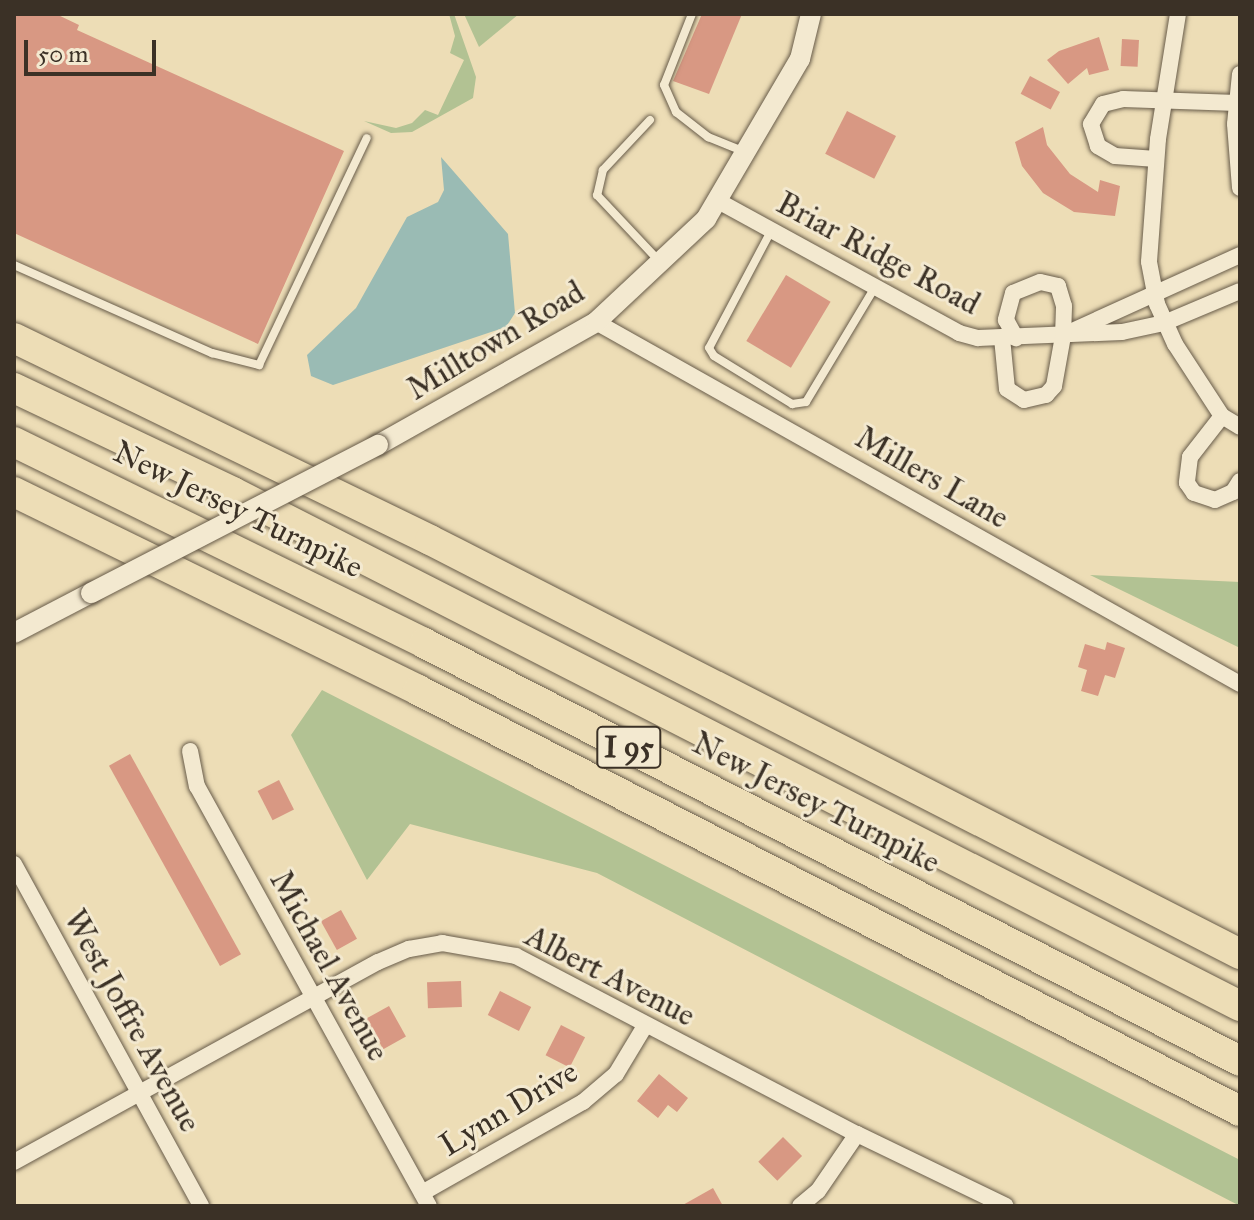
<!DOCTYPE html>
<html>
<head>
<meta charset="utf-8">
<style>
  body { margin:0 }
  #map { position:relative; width:1254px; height:1220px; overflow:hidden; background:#edddb6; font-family:"IM FELL Great Primer",serif }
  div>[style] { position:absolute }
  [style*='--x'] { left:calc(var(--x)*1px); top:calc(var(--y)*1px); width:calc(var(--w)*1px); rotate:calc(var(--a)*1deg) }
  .green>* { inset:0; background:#b2c293 }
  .water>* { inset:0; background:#9abbb4 }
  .building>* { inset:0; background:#d89883; transform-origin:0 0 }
  .roads { filter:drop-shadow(0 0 2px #685c4a) drop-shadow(0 0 2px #685c4a) }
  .service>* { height:8px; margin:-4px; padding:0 4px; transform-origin:4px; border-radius:4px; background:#f3e9d0 }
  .minor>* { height:16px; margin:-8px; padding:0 8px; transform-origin:8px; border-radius:8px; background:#f3e9d0 }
  .tertiary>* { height:20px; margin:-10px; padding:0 10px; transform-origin:10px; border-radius:10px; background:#f3e9d0 }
  .motorway>* { height:30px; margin:-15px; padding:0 15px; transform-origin:15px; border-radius:15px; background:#edddb6 }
  .bridges { filter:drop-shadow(0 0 2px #685c4a) drop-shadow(0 0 2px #685c4a) }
  .tertiary-bridge>* { height:20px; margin:-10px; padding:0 10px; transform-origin:10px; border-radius:10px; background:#f3e9d0 }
  span { translate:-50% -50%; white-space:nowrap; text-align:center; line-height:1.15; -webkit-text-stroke:6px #f3e9d0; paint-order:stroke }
  .shield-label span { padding:2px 6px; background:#f3e9d0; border:2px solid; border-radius:6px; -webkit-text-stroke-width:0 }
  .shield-label { font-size:30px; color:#3b3126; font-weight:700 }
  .street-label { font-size:32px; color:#3b3126 }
  .frame { position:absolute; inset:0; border:16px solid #3b3126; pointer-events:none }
  .scale { position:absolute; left:24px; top:40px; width:132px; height:36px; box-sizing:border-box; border:4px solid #3b3126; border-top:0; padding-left:10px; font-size:24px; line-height:28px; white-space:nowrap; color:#3b3126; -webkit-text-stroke:6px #f3e9d0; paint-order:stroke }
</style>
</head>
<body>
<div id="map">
  <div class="green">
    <div style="clip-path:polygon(449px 14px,454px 14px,476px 77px,473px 98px,412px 132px,391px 133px,364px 121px,396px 128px,412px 123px,425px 110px,438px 115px,464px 60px,450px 53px,455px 36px)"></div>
    <div style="clip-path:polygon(464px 14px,519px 14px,479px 47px)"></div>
    <div style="clip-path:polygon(1090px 575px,1240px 582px,1240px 648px)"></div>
    <div style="clip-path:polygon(322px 690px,1240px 1160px,1240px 1206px,597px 873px,410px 824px,367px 880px,291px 735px)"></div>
  </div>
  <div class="water">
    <div style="clip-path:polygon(441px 157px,508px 234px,515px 313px,506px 327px,333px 385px,311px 376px,307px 355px,356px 308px,407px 217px,438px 202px,444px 190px)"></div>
  </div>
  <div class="building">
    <div style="clip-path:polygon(14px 14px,56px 14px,79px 25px,77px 30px,344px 151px,258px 344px,14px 233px)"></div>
    <div style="clip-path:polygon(702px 14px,742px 14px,709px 94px,673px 81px)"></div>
    <div style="clip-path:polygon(1099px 37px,1109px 70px,1089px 75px,1087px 68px,1068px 84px,1047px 60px,1059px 51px)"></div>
    <div style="left:1122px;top:39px;width:17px;height:27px;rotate:3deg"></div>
    <div style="left:1030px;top:76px;width:34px;height:20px;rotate:28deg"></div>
    <div style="left:847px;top:111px;width:55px;height:48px;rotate:27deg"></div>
    <div style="clip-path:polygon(1043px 127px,1047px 145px,1070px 174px,1098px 192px,1100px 180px,1120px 186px,1115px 216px,1074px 212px,1043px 193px,1022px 166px,1015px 142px)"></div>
    <div style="left:786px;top:275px;width:52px;height:77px;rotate:31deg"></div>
    <div style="clip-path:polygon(1107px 642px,1125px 648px,1115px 678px,1105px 675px,1098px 696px,1081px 691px,1087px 670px,1078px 667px,1085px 644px,1105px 650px)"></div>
    <div style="left:130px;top:754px;width:229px;height:24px;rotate:61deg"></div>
    <div style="left:279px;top:780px;width:33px;height:24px;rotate:63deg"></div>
    <div style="left:341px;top:910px;width:33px;height:23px;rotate:61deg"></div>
    <div style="left:461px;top:981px;width:26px;height:34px;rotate:88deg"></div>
    <div style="left:500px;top:991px;width:35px;height:27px;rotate:27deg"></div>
    <div style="left:389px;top:1006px;width:35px;height:26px;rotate:61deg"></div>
    <div style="left:561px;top:1025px;width:27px;height:34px;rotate:27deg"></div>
    <div style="clip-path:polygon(659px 1074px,688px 1098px,677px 1112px,668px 1105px,658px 1118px,637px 1101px)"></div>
    <div style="left:783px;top:1137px;width:27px;height:35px;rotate:45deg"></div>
    <div style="clip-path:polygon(713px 1188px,723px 1206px,681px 1206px)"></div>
  </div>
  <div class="roads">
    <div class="service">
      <div style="--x:692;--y:14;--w:76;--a:111.5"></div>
      <div style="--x:664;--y:85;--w:30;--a:66"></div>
      <div style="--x:676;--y:112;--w:41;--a:38"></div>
      <div style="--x:708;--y:137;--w:38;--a:22"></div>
      <div style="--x:650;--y:120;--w:69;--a:133.2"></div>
      <div style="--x:603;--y:170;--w:26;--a:103"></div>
      <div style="--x:597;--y:195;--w:91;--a:46.8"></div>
      <div style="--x:771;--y:231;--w:132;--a:117.9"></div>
      <div style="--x:709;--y:348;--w:9;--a:58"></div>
      <div style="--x:714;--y:356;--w:92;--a:31.6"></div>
      <div style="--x:792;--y:404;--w:14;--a:-8"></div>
      <div style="--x:806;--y:402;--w:134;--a:-59"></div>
      <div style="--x:14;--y:265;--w:217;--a:24"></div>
      <div style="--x:212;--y:353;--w:49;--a:14.3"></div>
      <div style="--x:259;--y:365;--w:251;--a:-64.6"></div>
    </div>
    <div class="minor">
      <div style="--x:1178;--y:14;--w:127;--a:99.1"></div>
      <div style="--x:1158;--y:139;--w:123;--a:94.2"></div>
      <div style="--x:1149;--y:262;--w:43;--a:79.2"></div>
      <div style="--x:1157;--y:304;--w:44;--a:65.8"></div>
      <div style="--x:1175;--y:344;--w:86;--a:56.9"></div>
      <div style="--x:1222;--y:416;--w:21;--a:31"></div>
      <div style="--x:1240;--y:74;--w:50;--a:95.7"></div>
      <div style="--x:1235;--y:124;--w:64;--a:85.5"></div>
      <div style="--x:1156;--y:159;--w:41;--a:-175.8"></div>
      <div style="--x:1115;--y:156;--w:20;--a:-150"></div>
      <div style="--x:1098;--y:146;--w:23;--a:-108"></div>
      <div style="--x:1091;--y:124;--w:23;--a:-59"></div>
      <div style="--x:1103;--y:104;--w:21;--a:-14"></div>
      <div style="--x:1123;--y:99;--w:114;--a:2"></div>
      <div style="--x:720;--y:202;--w:273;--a:28.7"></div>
      <div style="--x:959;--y:333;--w:20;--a:15"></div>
      <div style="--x:978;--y:338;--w:144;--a:-2.4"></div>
      <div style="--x:1122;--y:332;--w:43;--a:-12.1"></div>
      <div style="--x:1164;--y:323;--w:82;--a:-22.8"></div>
      <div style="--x:596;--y:322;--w:739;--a:29.34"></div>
      <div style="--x:1068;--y:333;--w:189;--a:-24.4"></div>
      <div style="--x:1002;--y:338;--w:51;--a:84.4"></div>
      <div style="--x:1007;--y:389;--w:20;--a:33"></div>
      <div style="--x:1024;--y:400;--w:23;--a:-13"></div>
      <div style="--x:1046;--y:395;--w:12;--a:-48"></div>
      <div style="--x:1054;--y:386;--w:51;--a:-79.8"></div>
      <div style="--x:1063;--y:336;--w:30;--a:-88"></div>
      <div style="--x:1064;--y:306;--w:21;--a:-107"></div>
      <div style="--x:1058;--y:286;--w:18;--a:-167"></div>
      <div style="--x:1040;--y:282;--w:29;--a:158"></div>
      <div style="--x:1013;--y:293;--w:28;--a:105"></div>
      <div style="--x:1006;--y:320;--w:21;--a:61"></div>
      <div style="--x:1222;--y:416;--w:52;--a:128"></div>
      <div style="--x:1190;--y:457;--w:26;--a:97"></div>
      <div style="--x:1187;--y:483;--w:12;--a:55"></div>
      <div style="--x:1194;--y:493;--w:22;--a:18"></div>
      <div style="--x:1215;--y:500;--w:20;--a:-24"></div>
      <div style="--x:1233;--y:492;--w:13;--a:-58"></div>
      <div style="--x:190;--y:751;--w:36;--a:79"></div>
      <div style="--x:197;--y:786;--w:480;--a:61.1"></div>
      <div style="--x:14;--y:864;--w:390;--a:61.3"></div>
      <div style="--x:14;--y:1162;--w:415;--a:-28.8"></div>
      <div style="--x:378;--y:962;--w:34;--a:-23"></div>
      <div style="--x:409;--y:949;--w:34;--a:-10"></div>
      <div style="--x:442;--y:943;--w:75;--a:10"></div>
      <div style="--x:516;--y:956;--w:385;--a:27.6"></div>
      <div style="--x:857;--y:1134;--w:165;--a:25.8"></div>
      <div style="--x:422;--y:1193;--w:185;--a:-29.5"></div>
      <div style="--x:583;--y:1102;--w:43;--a:-40.3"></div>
      <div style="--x:616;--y:1074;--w:56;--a:-58.9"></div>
      <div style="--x:800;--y:1206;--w:23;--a:-40"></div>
      <div style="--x:818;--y:1191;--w:69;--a:-55.6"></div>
    </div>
    <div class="tertiary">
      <div style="--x:378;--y:445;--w:250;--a:-29.4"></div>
      <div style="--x:596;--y:322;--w:151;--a:-43.1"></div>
      <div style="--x:706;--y:219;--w:186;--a:-59.6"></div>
      <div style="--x:800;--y:59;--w:46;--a:-76.3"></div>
      <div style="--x:14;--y:633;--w:87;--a:-27.5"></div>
    </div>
    <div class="motorway">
      <div style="--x:14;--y:338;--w:462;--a:25.9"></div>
      <div style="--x:430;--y:540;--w:910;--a:27.07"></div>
      <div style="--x:14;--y:388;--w:242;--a:25.4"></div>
      <div style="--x:233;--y:492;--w:1131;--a:27.04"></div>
      <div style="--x:14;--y:442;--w:457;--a:26.1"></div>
      <div style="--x:424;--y:643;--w:917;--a:27.12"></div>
      <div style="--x:14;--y:492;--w:450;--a:26.1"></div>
      <div style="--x:418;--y:690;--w:924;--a:27.12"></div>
    </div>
  </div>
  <div class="bridges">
    <div class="tertiary-bridge">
      <div style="--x:91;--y:593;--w:323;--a:-27.3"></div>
    </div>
  </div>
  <div class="shield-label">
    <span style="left:629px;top:747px">I 95</span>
  </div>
  <div class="street-label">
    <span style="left:878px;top:254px;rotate:28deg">Briar Ridge Road</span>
    <span style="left:496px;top:341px;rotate:-31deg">Milltown Road</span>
    <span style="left:932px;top:478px;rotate:30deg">Millers Lane</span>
    <span style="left:238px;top:510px;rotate:26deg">New Jersey Turnpike</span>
    <span style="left:816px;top:803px;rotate:27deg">New Jersey Turnpike</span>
    <span style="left:329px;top:966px;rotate:61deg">Michael Avenue</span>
    <span style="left:610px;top:976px;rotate:27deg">Albert Avenue</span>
    <span style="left:132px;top:1021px;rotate:61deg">West Joffre Avenue</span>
    <span style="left:509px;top:1109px;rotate:-31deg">Lynn Drive</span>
  </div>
  <div class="frame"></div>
  <div class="scale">50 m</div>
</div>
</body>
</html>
